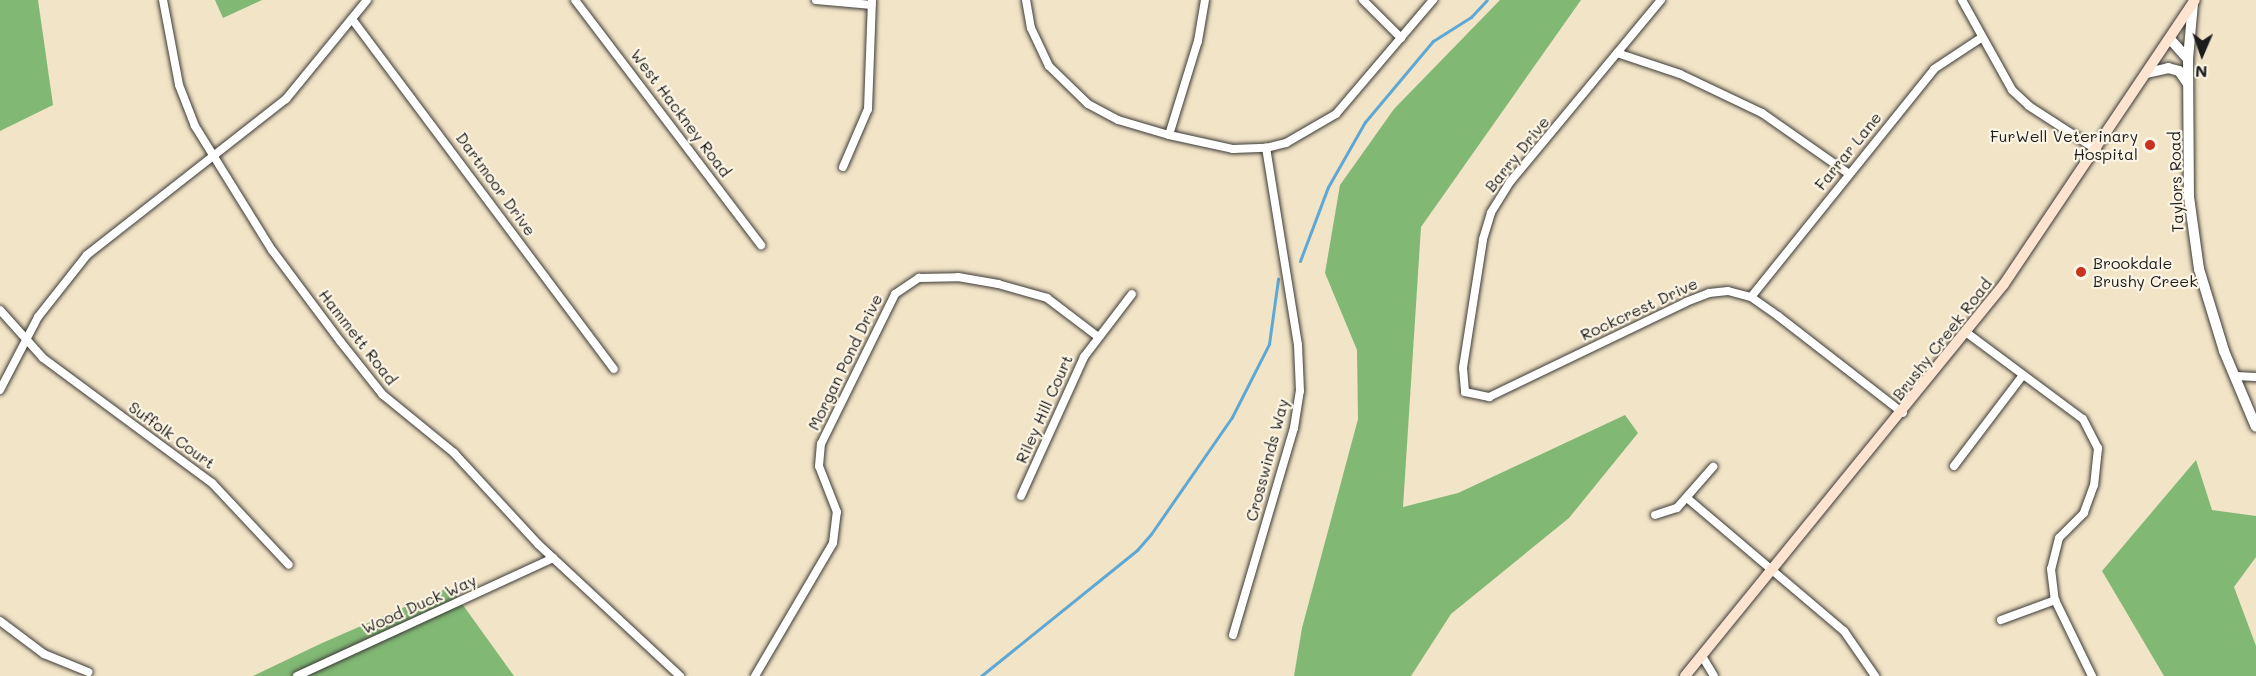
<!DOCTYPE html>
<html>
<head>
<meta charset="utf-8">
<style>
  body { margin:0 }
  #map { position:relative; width:2256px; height:676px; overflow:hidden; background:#f2e4c7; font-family:Mali,sans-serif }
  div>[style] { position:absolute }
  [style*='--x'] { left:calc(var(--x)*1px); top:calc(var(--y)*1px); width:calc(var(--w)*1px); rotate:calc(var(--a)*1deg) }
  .forest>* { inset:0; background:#81b874 }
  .stream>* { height:3px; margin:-1.5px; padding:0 1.5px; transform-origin:1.5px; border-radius:1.5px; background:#5ea8d6 }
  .roads { filter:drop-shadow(0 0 2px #3c3a36) drop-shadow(0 0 2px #3c3a36) }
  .minor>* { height:8px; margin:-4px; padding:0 4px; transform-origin:4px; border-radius:4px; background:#fff }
  .tertiary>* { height:10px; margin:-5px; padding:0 5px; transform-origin:5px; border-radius:5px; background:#fff }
  .secondary>* { height:10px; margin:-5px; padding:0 5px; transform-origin:5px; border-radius:5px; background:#fde4d1 }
  .dots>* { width:16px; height:16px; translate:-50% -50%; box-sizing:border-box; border:3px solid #fcf5e5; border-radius:50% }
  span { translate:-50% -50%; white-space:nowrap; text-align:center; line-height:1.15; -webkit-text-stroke:4.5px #fcf5e5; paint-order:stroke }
  .street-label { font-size:16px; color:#1c1c1c }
  .poi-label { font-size:16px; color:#1c1c1c }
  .right { translate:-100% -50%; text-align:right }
  .left { translate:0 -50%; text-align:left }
  .north { position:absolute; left:2172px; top:24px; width:60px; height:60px; -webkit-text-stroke:4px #fcf5e5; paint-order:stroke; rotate:182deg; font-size:16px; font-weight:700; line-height:24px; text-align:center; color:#1c1c1c }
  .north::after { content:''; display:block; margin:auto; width:21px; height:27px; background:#1c1c1c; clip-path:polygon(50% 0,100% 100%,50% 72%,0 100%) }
</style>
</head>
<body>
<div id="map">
  <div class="forest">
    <div style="clip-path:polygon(0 0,38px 0,53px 105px,0 131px)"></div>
    <div style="clip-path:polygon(215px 0,262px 0,223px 18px)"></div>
    <div style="clip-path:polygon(1500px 0,1581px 0,1421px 227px,1403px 507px,1458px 493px,1625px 415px,1638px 433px,1569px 518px,1451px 614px,1411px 676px,1294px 676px,1302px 628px,1358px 419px,1357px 350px,1325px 273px,1340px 185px,1394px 109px)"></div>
    <div style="clip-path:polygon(2196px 460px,2212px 510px,2256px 516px,2256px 557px,2234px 587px,2256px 646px,2256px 676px,2164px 676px,2102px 571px)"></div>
    <div style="clip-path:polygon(450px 587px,514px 676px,253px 676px,320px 644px)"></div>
  </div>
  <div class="stream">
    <div style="--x:1300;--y:261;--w:79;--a:-69.3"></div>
    <div style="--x:1328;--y:187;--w:75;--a:-60.4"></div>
    <div style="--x:1365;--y:122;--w:106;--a:-50"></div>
    <div style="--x:1433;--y:41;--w:45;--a:-32.3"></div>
    <div style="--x:1471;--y:17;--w:23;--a:-47"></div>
    <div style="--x:981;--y:676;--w:201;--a:-38.9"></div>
    <div style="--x:1137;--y:550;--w:21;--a:-49"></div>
    <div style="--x:1151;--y:534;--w:142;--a:-55.3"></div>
    <div style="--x:1232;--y:417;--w:82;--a:-63.1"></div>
    <div style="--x:1269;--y:344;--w:66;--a:-82.1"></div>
  </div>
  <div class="roads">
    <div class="minor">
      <div style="--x:163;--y:0;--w:86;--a:79.3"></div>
      <div style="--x:179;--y:85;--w:44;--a:68.7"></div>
      <div style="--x:195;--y:126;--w:146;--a:58.2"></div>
      <div style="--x:272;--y:250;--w:114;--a:53.2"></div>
      <div style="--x:340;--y:341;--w:69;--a:51.5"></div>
      <div style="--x:383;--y:395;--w:92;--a:39.2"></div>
      <div style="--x:454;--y:453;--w:124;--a:47.3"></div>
      <div style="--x:538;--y:544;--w:194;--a:42.9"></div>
      <div style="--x:575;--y:0;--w:308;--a:52.8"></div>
      <div style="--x:816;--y:0;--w:56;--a:5.1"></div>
      <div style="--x:1026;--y:0;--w:28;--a:80"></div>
      <div style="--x:1031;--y:28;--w:42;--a:64.7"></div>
      <div style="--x:1049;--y:66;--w:54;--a:44.3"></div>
      <div style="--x:1088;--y:104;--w:34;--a:28"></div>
      <div style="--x:1118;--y:120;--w:53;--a:16.4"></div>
      <div style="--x:1169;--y:135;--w:66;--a:12.3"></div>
      <div style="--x:1233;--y:149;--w:33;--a:-2"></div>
      <div style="--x:1266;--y:148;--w:21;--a:-14"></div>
      <div style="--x:1286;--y:143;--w:58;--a:-30.1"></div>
      <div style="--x:1336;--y:114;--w:150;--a:-49.6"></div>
      <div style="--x:1363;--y:0;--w:54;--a:45"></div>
      <div style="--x:1661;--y:0;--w:236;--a:129.7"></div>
      <div style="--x:1510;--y:182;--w:36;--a:122"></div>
      <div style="--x:1491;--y:213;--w:28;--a:107"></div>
      <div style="--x:1483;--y:240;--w:130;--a:98.9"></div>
      <div style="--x:1463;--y:368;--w:24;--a:85"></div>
      <div style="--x:1465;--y:392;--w:25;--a:12"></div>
      <div style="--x:1489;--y:397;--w:219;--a:-25.7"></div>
      <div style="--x:1686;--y:302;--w:25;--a:-21"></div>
      <div style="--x:1709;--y:293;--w:19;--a:-6"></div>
      <div style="--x:1728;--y:291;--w:24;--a:15"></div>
      <div style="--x:1751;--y:297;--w:33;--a:35"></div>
      <div style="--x:1778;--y:316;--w:158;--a:37.8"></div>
      <div style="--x:1962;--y:0;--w:103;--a:60.9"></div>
      <div style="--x:2012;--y:90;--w:23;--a:43"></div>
      <div style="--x:2029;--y:106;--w:81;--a:32.9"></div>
      <div style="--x:352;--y:19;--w:437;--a:53.2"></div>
      <div style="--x:1617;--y:53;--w:66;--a:18.4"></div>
      <div style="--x:1680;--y:74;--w:91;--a:25.4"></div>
      <div style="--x:1762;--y:113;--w:106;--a:35"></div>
      <div style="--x:1169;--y:135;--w:98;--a:-72.9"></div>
      <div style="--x:1198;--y:41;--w:42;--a:-80.3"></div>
      <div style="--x:843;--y:167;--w:63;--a:-66.7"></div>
      <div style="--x:868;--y:109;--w:109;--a:-87.9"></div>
      <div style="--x:1751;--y:297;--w:292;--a:-51.2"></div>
      <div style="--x:1934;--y:69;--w:56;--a:-33.4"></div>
      <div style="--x:0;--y:310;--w:64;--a:48.1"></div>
      <div style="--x:43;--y:358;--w:210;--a:36.5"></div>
      <div style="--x:212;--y:483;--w:112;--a:46.8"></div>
      <div style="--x:1967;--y:333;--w:144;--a:36.6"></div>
      <div style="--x:2083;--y:419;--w:33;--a:63"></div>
      <div style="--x:2098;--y:448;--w:37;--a:96"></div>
      <div style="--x:2094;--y:485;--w:30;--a:110"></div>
      <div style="--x:2084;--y:513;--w:35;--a:135"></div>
      <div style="--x:2059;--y:538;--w:32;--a:104"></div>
      <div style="--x:2051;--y:569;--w:31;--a:83"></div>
      <div style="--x:2055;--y:600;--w:85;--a:64"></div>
      <div style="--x:2235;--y:376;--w:21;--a:3"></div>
      <div style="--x:0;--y:390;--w:82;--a:-62.5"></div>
      <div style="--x:38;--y:317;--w:79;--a:-51.7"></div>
      <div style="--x:87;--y:255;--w:253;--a:-38.1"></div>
      <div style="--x:286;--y:99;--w:128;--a:-50.7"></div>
      <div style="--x:1954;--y:466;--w:114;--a:-52.8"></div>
      <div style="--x:1021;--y:496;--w:153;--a:-65.6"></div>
      <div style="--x:1084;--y:357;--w:79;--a:-52.7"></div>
      <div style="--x:1687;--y:498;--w:206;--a:40.3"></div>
      <div style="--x:1844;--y:631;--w:55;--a:55.4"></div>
      <div style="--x:1655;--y:515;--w:23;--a:-18"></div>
      <div style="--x:1677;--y:508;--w:55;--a:-48.7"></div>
      <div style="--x:2001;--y:620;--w:58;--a:-20.3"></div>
      <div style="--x:0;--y:621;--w:55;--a:36.9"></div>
      <div style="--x:44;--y:654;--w:48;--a:22.2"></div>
      <div style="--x:1233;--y:635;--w:216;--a:-73.6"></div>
      <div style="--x:1294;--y:428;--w:37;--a:-81"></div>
      <div style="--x:1300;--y:391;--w:46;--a:-92.5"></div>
      <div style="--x:1298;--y:345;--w:200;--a:-99.2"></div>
      <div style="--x:1702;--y:656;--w:23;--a:59"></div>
      <div style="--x:297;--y:676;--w:282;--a:-24.7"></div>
      <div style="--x:755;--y:676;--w:154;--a:-59.6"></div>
      <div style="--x:833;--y:543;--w:31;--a:-83"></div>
      <div style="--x:837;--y:512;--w:49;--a:-111.4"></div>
      <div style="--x:819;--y:466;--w:22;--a:-85"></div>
      <div style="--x:821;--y:444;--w:167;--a:-63.7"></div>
      <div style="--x:895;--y:294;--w:29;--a:-34"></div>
      <div style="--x:919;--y:278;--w:39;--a:-1"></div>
      <div style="--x:958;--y:277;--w:41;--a:9.9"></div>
      <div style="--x:998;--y:284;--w:51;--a:15.9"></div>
      <div style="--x:1047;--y:298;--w:63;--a:37.2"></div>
    </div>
    <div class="tertiary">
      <div style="--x:2170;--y:39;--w:27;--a:48"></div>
      <div style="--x:2188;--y:59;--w:138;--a:89.6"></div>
      <div style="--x:2189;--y:197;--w:73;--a:82.1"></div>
      <div style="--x:2199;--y:269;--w:86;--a:73"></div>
      <div style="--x:2224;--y:351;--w:82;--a:67.2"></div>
      <div style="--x:2188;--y:59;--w:56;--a:-84.9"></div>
      <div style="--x:2147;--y:73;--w:22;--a:-13"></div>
      <div style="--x:2168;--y:68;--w:11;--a:15"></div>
      <div style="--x:2179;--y:71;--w:16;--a:55"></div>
    </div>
    <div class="secondary">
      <div style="--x:1685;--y:676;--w:505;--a:-50.86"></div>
      <div style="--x:2004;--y:284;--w:342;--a:-56.1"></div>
    </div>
  </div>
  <div class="dots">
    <div style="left:2150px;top:145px;background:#c8321e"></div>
    <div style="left:2081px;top:272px;background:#c8321e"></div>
  </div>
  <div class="street-label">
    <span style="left:681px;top:113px;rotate:53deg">West Hackney Road</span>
    <span style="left:1848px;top:151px;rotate:-51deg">Farrar Lane</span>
    <span style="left:1517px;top:154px;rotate:-51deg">Barry Drive</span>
    <span style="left:2176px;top:182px;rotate:-92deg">Taylors Road</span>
    <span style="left:496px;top:184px;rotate:54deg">Dartmoor Drive</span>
    <span style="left:1639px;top:309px;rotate:-25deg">Rockcrest Drive</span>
    <span style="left:358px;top:337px;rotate:52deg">Hammett Road</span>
    <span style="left:1942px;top:339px;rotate:-52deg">Brushy Creek Road</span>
    <span style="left:845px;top:362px;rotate:-64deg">Morgan Pond Drive</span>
    <span style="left:1044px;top:409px;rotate:-66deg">Riley Hill Court</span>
    <span style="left:172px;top:435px;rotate:36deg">Suffolk Court</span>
    <span style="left:1267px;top:460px;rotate:-75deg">Crosswinds Way</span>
    <span style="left:419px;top:604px;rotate:-24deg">Wood Duck Way</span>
  </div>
  <div class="poi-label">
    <span class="right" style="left:2138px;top:145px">FurWell Veterinary<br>Hospital</span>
    <span class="left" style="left:2093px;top:272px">Brookdale<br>Brushy Creek</span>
  </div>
  <div class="north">N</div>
</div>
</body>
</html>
